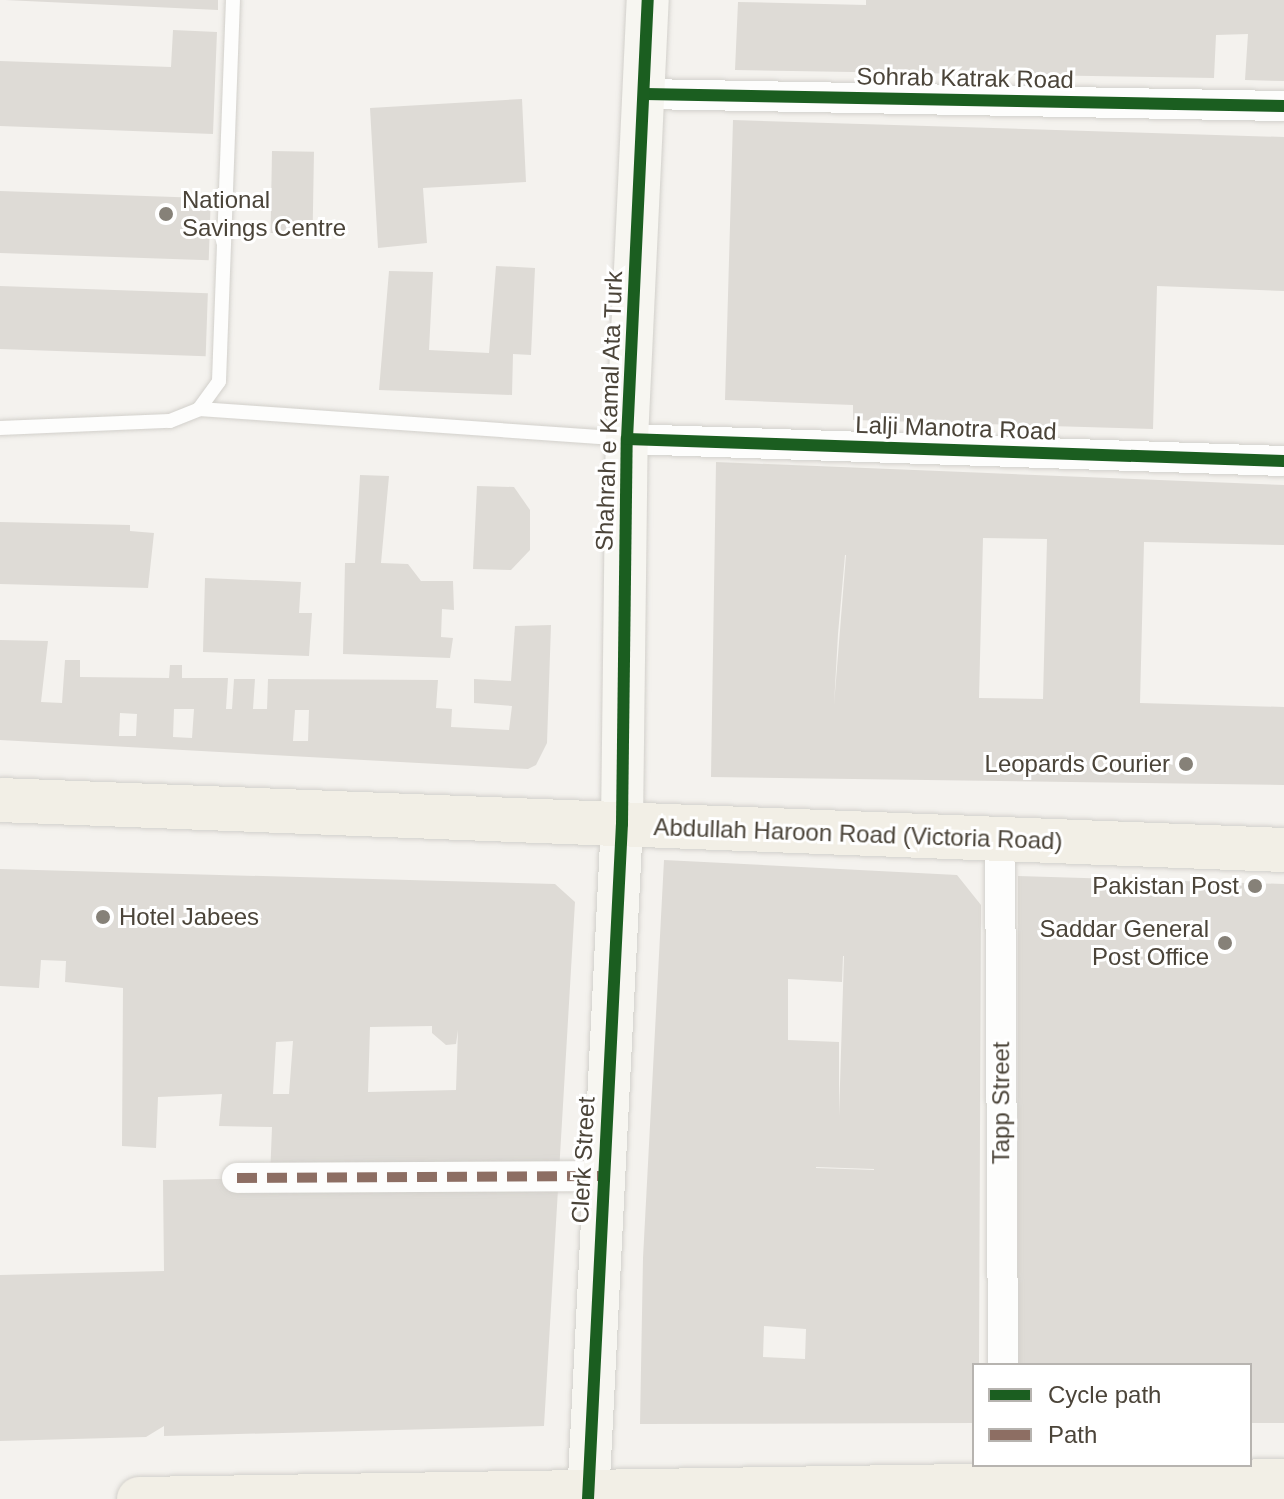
<!DOCTYPE html>
<html>
<head>
<meta charset="utf-8">
<style>
  body { margin:0 }
  #map { position:relative; width:1284px; height:1499px; overflow:hidden; background:#f4f2ee; font-family:Helvetica,sans-serif }
  div>[style] { position:absolute }
  [style*='--x'] { left:calc(var(--x)*1px); top:calc(var(--y)*1px); width:calc(var(--w)*1px); rotate:calc(var(--a)*1deg) }
  .building>* { inset:0; background:#dedbd6; transform-origin:0 0 }
  .roads { filter:drop-shadow(0 0 2px #d2d0cb) drop-shadow(0 0 2px #d2d0cb) }
  .lane>* { height:14px; margin:-7px; padding:0 7px; transform-origin:7px; border-radius:7px; background:#fdfdfc }
  .street>* { height:30px; margin:-15px; padding:0 15px; transform-origin:15px; border-radius:15px; background:#fdfdfc }
  .secondary>* { height:42px; margin:-21px; padding:0 21px; transform-origin:21px; border-radius:21px; background:#f7f6f1 }
  .primary>* { height:44px; margin:-22px; padding:0 22px; transform-origin:22px; border-radius:22px; background:#f2efe6 }
  .quiet>* { height:10px; margin-top:-5px; transform-origin:0; background:repeating-linear-gradient(90deg,#8d6e63 0 20px,transparent 0 30px) }
  .cycleway>* { height:12px; margin:-6px; padding:0 6px; transform-origin:6px; border-radius:6px; background:#1b5e20 }
  .dots>* { width:22px; height:22px; translate:-50% -50%; box-sizing:border-box; border:4px solid #fff; border-radius:50% }
  span { translate:-50% -50%; white-space:nowrap; text-align:center; line-height:1.15; -webkit-text-stroke:6px #fff; paint-order:stroke }
  .street-label { font-size:24px; color:#4b4439 }
  .poi-label { font-size:24px; color:#4b4439 }
  .left { translate:0 -50%; text-align:left }
  .right { translate:-100% -50%; text-align:right }
  .legend { position:absolute; left:972px; top:1363px; width:280px; height:104px; box-sizing:border-box; background:#fff; border:2px solid #b7b4b0; margin:0; padding:10px 14px; list-style:none; font-size:24px; color:#4b4439 }
  .legend li { display:flex; align-items:center; gap:16px; height:40px }
  .legend b { width:40px; border:2px solid #b7b4b0 }
</style>
</head>
<body>
<div id="map">
  <div class="building">
    <div style="clip-path:polygon(5px 0,218px 0,218px 10px)"></div>
    <div style="clip-path:polygon(866px 0,1284px 0,1284px 81px,1245px 80px,1248px 34px,1216px 35px,1214px 78px,735px 70px,738px 2px,866px 5px)"></div>
    <div style="clip-path:polygon(173px 30px,217px 32px,213px 134px,0 126px,0 61px,171px 67px)"></div>
    <div style="clip-path:polygon(522px 99px,526px 182px,423px 188px,427px 243px,378px 248px,370px 108px)"></div>
    <div style="clip-path:polygon(733px 120px,1284px 137px,1284px 291px,1157px 286px,1153px 429px,853px 420px,853px 405px,725px 400px)"></div>
    <div style="left:272px;top:151px;width:42px;height:82px;rotate:1deg"></div>
    <div style="left:0;top:191px;width:211px;height:62px;rotate:2deg"></div>
    <div style="clip-path:polygon(496px 266px,535px 268px,531px 355px,513px 354px,512px 395px,379px 390px,389px 271px,433px 272px,429px 350px,489px 353px)"></div>
    <div style="left:0;top:286px;width:208px;height:63px;rotate:2deg"></div>
    <div style="clip-path:polygon(evenodd,716px 462px,1284px 485px,1284px 545px,1144px 542px,1140px 703px,1284px 707px,1284px 785px,711px 777px,716px 462px,983px 538px,1047px 539px,1043px 699px,979px 698px,983px 538px,716px 462px,845px 555px,846px 555px,834px 705px,838px 634px,845px 555px)"></div>
    <div style="clip-path:polygon(360px 475px,389px 476px,381px 563px,408px 564px,421px 581px,453px 581px,454px 610px,442px 609px,441px 637px,453px 638px,450px 658px,343px 654px,345px 563px,355px 563px)"></div>
    <div style="clip-path:polygon(477px 486px,514px 487px,530px 510px,530px 550px,511px 570px,473px 569px)"></div>
    <div style="clip-path:polygon(0 522px,130px 525px,130px 531px,154px 533px,148px 588px,0 584px)"></div>
    <div style="clip-path:polygon(205px 578px,301px 582px,299px 613px,312px 613px,309px 656px,203px 652px)"></div>
    <div style="clip-path:polygon(evenodd,551px 625px,547px 743px,536px 765px,528px 769px,0 740px,0 640px,48px 641px,41px 702px,62px 703px,65px 660px,80px 660px,80px 677px,169px 678px,170px 665px,182px 665px,182px 678px,228px 678px,226px 709px,232px 709px,234px 679px,255px 679px,253px 709px,267px 709px,268px 679px,438px 680px,436px 708px,452px 709px,451px 727px,509px 730px,512px 706px,474px 703px,474px 679px,511px 681px,515px 626px,551px 625px,174px 709px,194px 709px,192px 738px,173px 737px,174px 709px,551px 625px,295px 710px,309px 710px,308px 741px,293px 741px,295px 710px,551px 625px,120px 713px,137px 714px,136px 736px,119px 736px,120px 713px)"></div>
    <div style="clip-path:polygon(evenodd,664px 860px,957px 875px,981px 905px,979px 1365px,974px 1365px,974px 1423px,640px 1424px,643px 1258px,664px 860px,843px 956px,844px 956px,839px 1116px,839px 1042px,788px 1040px,788px 979px,842px 982px,843px 956px,664px 860px,816px 1167px,874px 1169px,874px 1170px,816px 1168px,816px 1167px,664px 860px,764px 1326px,806px 1329px,805px 1359px,763px 1357px,764px 1326px)"></div>
    <div style="clip-path:polygon(evenodd,0 869px,555px 884px,575px 902px,544px 1426px,164px 1436px,164px 1426px,146px 1437px,0 1441px,0 1275px,164px 1271px,163px 1180px,270px 1178px,272px 1127px,219px 1126px,222px 1094px,158px 1097px,156px 1148px,122px 1146px,123px 988px,65px 982px,66px 961px,41px 960px,39px 988px,0 986px,0 869px,432px 1026px,432px 1033px,446px 1045px,456px 1044px,458px 1030px,456px 1090px,368px 1092px,370px 1027px,432px 1026px,0 869px,293px 1041px,289px 1094px,273px 1094px,276px 1042px,293px 1041px)"></div>
    <div style="clip-path:polygon(1018px 876px,1284px 884px,1284px 1423px,1250px 1423px,1250px 1365px,1017px 1365px)"></div>
  </div>
  <div class="roads">
    <div class="lane">
      <div style="--x:199;--y:409;--w:34;--a:-54"></div>
      <div style="--x:219;--y:381;--w:381;--a:-87.9"></div>
      <div style="--x:0;--y:428;--w:170;--a:-2.4"></div>
      <div style="--x:170;--y:421;--w:31;--a:-22"></div>
      <div style="--x:199;--y:409;--w:426;--a:4"></div>
    </div>
    <div class="street">
      <div style="--x:645;--y:94;--w:639;--a:1.08"></div>
      <div style="--x:627;--y:439;--w:657;--a:1.92"></div>
      <div style="--x:1000;--y:840;--w:525;--a:89.67"></div>
      <div style="--x:237;--y:1178;--w:367;--a:-0.3"></div>
    </div>
    <div class="secondary">
      <div style="--x:588;--y:1499;--w:676;--a:-87.12"></div>
      <div style="--x:622;--y:824;--w:385;--a:-89.3"></div>
      <div style="--x:627;--y:439;--w:440;--a:-87.3"></div>
    </div>
    <div class="primary">
      <div style="--x:0;--y:800;--w:1285;--a:2.23"></div>
      <div style="--x:139;--y:1499;--w:1145;--a:-0.9"></div>
    </div>
  </div>
  <div class="quiet">
    <div style="--x:237;--y:1178;--w:367;--a:-0.3"></div>
  </div>
  <div class="cycleway">
    <div style="--x:645;--y:94;--w:639;--a:1.08"></div>
    <div style="--x:627;--y:439;--w:657;--a:1.92"></div>
    <div style="--x:588;--y:1499;--w:676;--a:-87.12"></div>
    <div style="--x:622;--y:824;--w:385;--a:-89.3"></div>
    <div style="--x:627;--y:439;--w:440;--a:-87.3"></div>
  </div>
  <div class="dots">
    <div style="left:166px;top:214px;background:#868178"></div>
    <div style="left:1186px;top:764px;background:#868178"></div>
    <div style="left:1255px;top:886px;background:#868178"></div>
    <div style="left:103px;top:917px;background:#868178"></div>
    <div style="left:1225px;top:943px;background:#868178"></div>
  </div>
  <div class="street-label">
    <span style="left:965px;top:78px;rotate:1deg">Sohrab Katrak Road</span>
    <span style="left:609px;top:411px;rotate:-88deg">Shahrah e Kamal Ata Turk</span>
    <span style="left:956px;top:428px;rotate:2deg">Lalji Manotra Road</span>
    <span style="left:858px;top:834px;rotate:2deg">Abdullah Haroon Road (Victoria Road)</span>
    <span style="left:1001px;top:1103px;rotate:-90deg">Tapp Street</span>
    <span style="left:583px;top:1160px;rotate:-87deg">Clerk Street</span>
  </div>
  <div class="poi-label">
    <span class="left" style="left:182px;top:214px">National<br>Savings Centre</span>
    <span class="right" style="left:1170px;top:764px">Leopards Courier</span>
    <span class="right" style="left:1239px;top:886px">Pakistan Post</span>
    <span class="left" style="left:119px;top:917px">Hotel Jabees</span>
    <span class="right" style="left:1209px;top:943px">Saddar General<br>Post Office</span>
  </div>
  <ul class="legend">
  <li><b style="height:10px;background:#1b5e20"></b>Cycle path</li>
  <li><b style="height:10px;background:#8d6e63"></b>Path</li>
  </ul>
</div>
</body>
</html>
